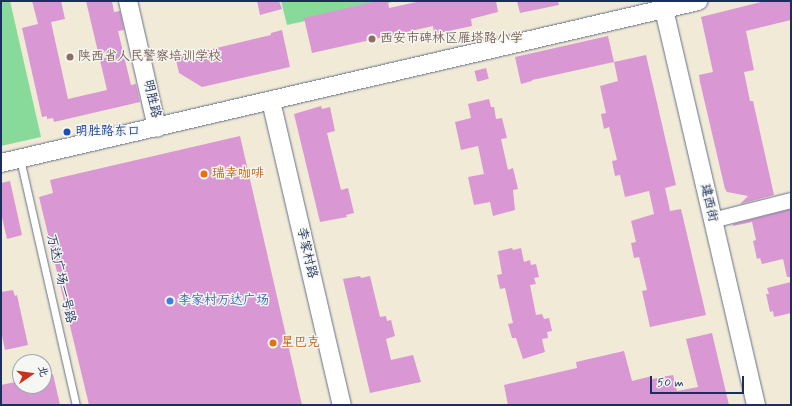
<!DOCTYPE html>
<html>
<head>
<meta charset="utf-8">
<style>
  body { margin:0 }
  #map { position:relative; width:792px; height:406px; overflow:hidden; background:#f0ead7; font-family:Mynerve,"LXGW WenKai TC",sans-serif }
  div>[style] { position:absolute }
  [style*='--x'] { left:calc(var(--x)*1px); top:calc(var(--y)*1px); width:calc(var(--w)*1px); rotate:calc(var(--a)*1deg) }
  .green>* { inset:0; background:#88da9b }
  .building>* { inset:0; background:#d998d3; transform-origin:0 0 }
  .roads { filter:drop-shadow(0 0 1px #667088) drop-shadow(0 0 1px #667088) }
  .service>* { height:7px; margin:-3.5px; padding:0 3.5px; transform-origin:3.5px; border-radius:3.5px; background:#fff }
  .minor>* { height:15px; margin:-7.5px; padding:0 7.5px; transform-origin:7.5px; border-radius:7.5px; background:#fff }
  .tertiary>* { height:18px; margin:-9px; padding:0 9px; transform-origin:9px; border-radius:9px; background:#fff }
  .dots>* { width:11px; height:11px; translate:-50% -50%; box-sizing:border-box; border:2px solid #f6f6f2; border-radius:50% }
  span { translate:-50% -50%; white-space:nowrap; text-align:center; line-height:1.15; -webkit-text-stroke:3px #f6f6f2; paint-order:stroke }
  .education-label { font-size:13px; color:#785e54 }
  .left { translate:0 -50%; text-align:left }
  .street-label { font-size:13px; color:#1b2f5e }
  .transit-label { font-size:13px; color:#164399 }
  .food-label { font-size:13px; color:#c56008 }
  .shop-label { font-size:13px; color:#366cbe }
  .frame { position:absolute; inset:0; border:2px solid #1b2f5e; pointer-events:none }
  .north { position:absolute; left:12px; top:354px; width:40px; height:40px; box-sizing:border-box; background:#f6f6f2; border:1px solid #9ea6b7; border-radius:50%; rotate:77deg; font-size:11px; font-weight:700; line-height:16px; text-align:center; color:#1b2f5e }
  .north::after { content:''; display:block; margin:auto; width:14px; height:18px; background:#c8321e; clip-path:polygon(50% 0,100% 100%,50% 72%,0 100%) }
  .scale { position:absolute; left:650px; top:376px; width:94px; height:18px; box-sizing:border-box; border:2px solid #1b2f5e; border-top:0; padding-left:5px; font-size:12px; line-height:14px; white-space:nowrap; color:#1b2f5e; -webkit-text-stroke:3px #f6f6f2; paint-order:stroke }
</style>
</head>
<body>
<div id="map">
  <div class="green">
    <div style="clip-path:polygon(1px 1px,10px 1px,41px 137px,1px 146px)"></div>
    <div style="clip-path:polygon(281px 1px,396px 1px,287px 25px)"></div>
  </div>
  <div class="building">
    <div style="clip-path:polygon(32px 1px,61px 1px,65px 19px,51px 22px,68px 99px,107px 90px,86px 1px,112px 1px,114px 12px,120px 11px,124px 30px,118px 31px,131px 85px,136px 84px,140px 102px,54px 122px,53px 118px,47px 119px,47px 116px,42px 117px,22px 28px,38px 24px)"></div>
    <div style="clip-path:polygon(257px 1px,279px 1px,282px 9px,260px 15px)"></div>
    <div style="clip-path:polygon(378px 1px,388px 1px,389px 8px,421px 1px,496px 1px,498px 12px,471px 19px,472px 26px,434px 34px,433px 26px,312px 53px,304px 18px)"></div>
    <div style="clip-path:polygon(517px 1px,558px 1px,559px 5px,520px 13px)"></div>
    <div style="clip-path:polygon(765px 1px,791px 1px,791px 20px,746px 31px,754px 70px,744px 72px,750px 101px,753px 101px,774px 195px,740px 204px,748px 196px,727px 192px,725px 189px,700px 82px,699px 75px,713px 72px,701px 17px)"></div>
    <div style="clip-path:polygon(282px 30px,290px 67px,202px 87px,179px 73px,175px 56px,195px 51px,196px 53px,271px 35px,271px 33px)"></div>
    <div style="clip-path:polygon(608px 36px,614px 62px,532px 80px,532px 81px,521px 84px,515px 57px)"></div>
    <div style="clip-path:polygon(646px 55px,676px 185px,665px 188px,669px 206px,670px 211px,681px 209px,706px 315px,650px 327px,642px 291px,647px 290px,639px 257px,634px 258px,631px 243px,636px 242px,631px 221px,654px 214px,649px 191px,625px 197px,620px 175px,615px 176px,612px 161px,617px 160px,609px 127px,604px 129px,601px 114px,606px 113px,600px 86px,618px 81px,614px 62px)"></div>
    <div style="left:486px;top:68px;width:11px;height:12px;rotate:75deg"></div>
    <div style="clip-path:polygon(489px 99px,491px 107px,494px 107px,496px 119px,502px 118px,507px 138px,501px 139px,508px 170px,513px 168px,518px 189px,513px 190px,515px 210px,493px 216px,490px 202px,474px 205px,468px 177px,484px 174px,478px 146px,461px 150px,455px 122px,471px 118px,468px 104px)"></div>
    <div style="clip-path:polygon(321px 106px,322px 109px,330px 107px,335px 131px,327px 133px,341px 190px,348px 188px,354px 213px,346px 215px,347px 217px,320px 222px,294px 114px)"></div>
    <div style="clip-path:polygon(240px 136px,302px 405px,89px 405px,39px 197px,53px 193px,50px 180px)"></div>
    <div style="clip-path:polygon(10px 181px,22px 235px,7px 239px,1px 213px,1px 183px)"></div>
    <div style="clip-path:polygon(791px 209px,791px 277px,787px 277px,783px 259px,762px 264px,760px 258px,757px 259px,753px 241px,756px 240px,752px 222px,733px 226px,733px 224px)"></div>
    <div style="clip-path:polygon(512px 248px,513px 250px,521px 248px,524px 262px,530px 260px,531px 265px,536px 264px,539px 277px,534px 278px,536px 284px,530px 285px,536px 315px,542px 314px,544px 319px,549px 318px,552px 331px,547px 332px,548px 338px,542px 339px,545px 352px,523px 359px,516px 338px,512px 338px,508px 324px,513px 323px,505px 288px,500px 289px,497px 275px,502px 274px,498px 251px)"></div>
    <div style="clip-path:polygon(360px 276px,361px 278px,370px 276px,380px 317px,386px 316px,387px 321px,391px 320px,395px 336px,386px 339px,391px 360px,413px 355px,421px 382px,370px 393px,343px 279px)"></div>
    <div style="clip-path:polygon(791px 282px,791px 313px,774px 317px,773px 311px,770px 312px,766px 294px,769px 294px,767px 288px)"></div>
    <div style="clip-path:polygon(13px 290px,15px 296px,17px 295px,28px 345px,5px 350px,1px 331px,1px 292px)"></div>
    <div style="clip-path:polygon(712px 333px,729px 405px,508px 405px,504px 385px,577px 368px,576px 362px,624px 351px,632px 381px,652px 376px,652px 379px,673px 375px,677px 391px,698px 387px,686px 339px)"></div>
    <div style="clip-path:polygon(53px 374px,60px 405px,1px 405px,1px 385px,20px 381px,20px 386px,44px 386px,44px 376px)"></div>
  </div>
  <div class="roads">
    <div class="service">
      <div style="--x:20;--y:159;--w:252;--a:77.2"></div>
    </div>
    <div class="minor">
      <div style="--x:712;--y:220;--w:81;--a:-14.2"></div>
    </div>
    <div class="tertiary">
      <div style="--x:128;--y:1;--w:130;--a:77.1"></div>
      <div style="--x:662;--y:1;--w:415;--a:76.9"></div>
      <div style="--x:271;--y:101;--w:312;--a:76.9"></div>
      <div style="--x:1;--y:163;--w:716;--a:-13.08"></div>
    </div>
  </div>
  <div class="dots">
    <div style="left:372px;top:39px;background:#8d6e63"></div>
    <div style="left:70px;top:57px;background:#8d6e63"></div>
    <div style="left:67px;top:132px;background:#1a4fb4"></div>
    <div style="left:204px;top:174px;background:#e8710a"></div>
    <div style="left:170px;top:301px;background:#3f7fe0"></div>
    <div style="left:273px;top:343px;background:#e8710a"></div>
  </div>
  <div class="education-label">
    <span class="left" style="left:380px;top:39px">西安市碑林区雁塔路小学</span>
    <span class="left" style="left:78px;top:57px">陕西省人民警察培训学校</span>
  </div>
  <div class="street-label">
    <span style="left:151px;top:99px;rotate:77deg">明胜路</span>
    <span style="left:708px;top:203px;rotate:77deg">建西街</span>
    <span style="left:306px;top:253px;rotate:77deg">李家村路</span>
    <span style="left:60px;top:279px;rotate:77deg">万达广场一号路</span>
  </div>
  <div class="transit-label">
    <span class="left" style="left:75px;top:132px">明胜路东口</span>
  </div>
  <div class="food-label">
    <span class="left" style="left:212px;top:174px">瑞幸咖啡</span>
    <span class="left" style="left:281px;top:343px">星巴克</span>
  </div>
  <div class="shop-label">
    <span class="left" style="left:178px;top:301px">李家村万达广场</span>
  </div>
  <div class="frame"></div>
  <div class="north">北</div>
  <div class="scale">50 m</div>
</div>
</body>
</html>
